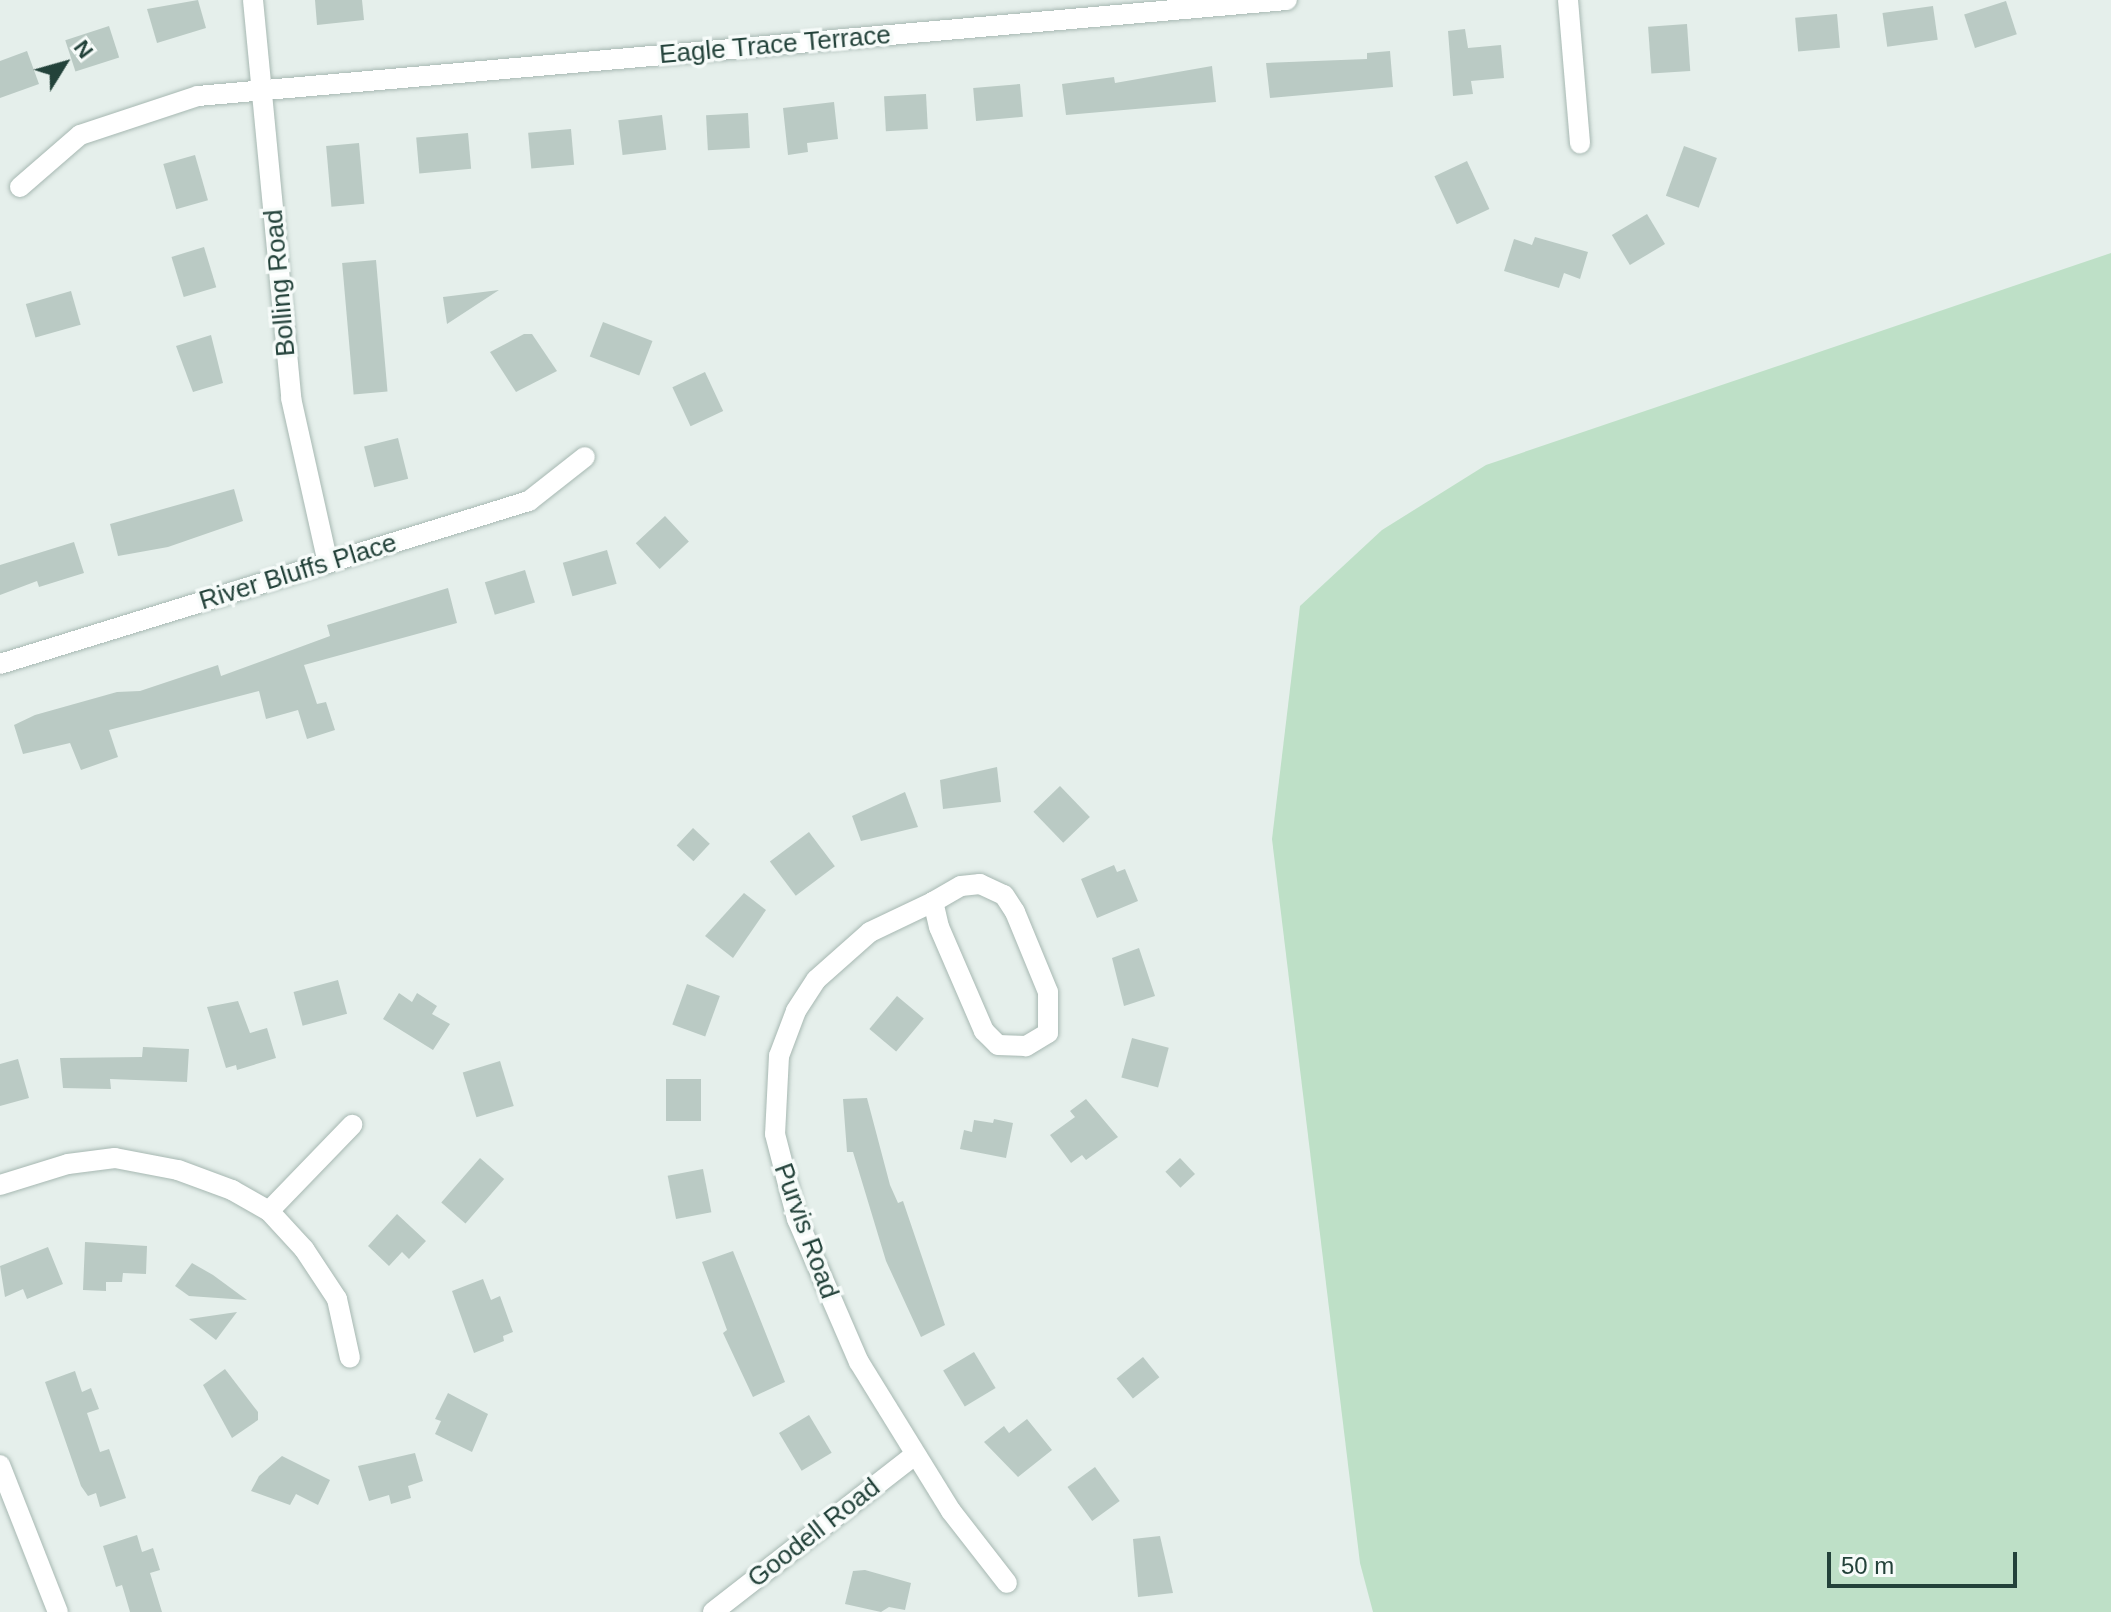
<!DOCTYPE html>
<html>
<head>
<meta charset="utf-8">
<style>
  body { margin:0 }
  #map { position:relative; width:2111px; height:1612px; overflow:hidden; background:#e5efeb; font-family:Helvetica,sans-serif }
  div>[style] { position:absolute }
  [style*='--x'] { left:calc(var(--x)*1px); top:calc(var(--y)*1px); width:calc(var(--w)*1px); rotate:calc(var(--a)*1deg) }
  .green>* { inset:0; background:#bee0c7 }
  .building>* { inset:0; background:#bacac4; transform-origin:0 0 }
  .roads { filter:drop-shadow(0 0 2px #a7b8b2) drop-shadow(0 0 2px #a7b8b2) }
  .minor>* { height:20px; margin:-10px; padding:0 10px; transform-origin:10px; border-radius:10px; background:#fff }
  span { translate:-50% -50%; white-space:nowrap; text-align:center; line-height:1.15; -webkit-text-stroke:7px #f6fbf9; paint-order:stroke }
  .street-label { font-size:26px; color:#23423a }
  .north { position:absolute; left:24px; top:24px; width:80px; height:80px; -webkit-text-stroke:6px #f6fbf9; paint-order:stroke; rotate:53deg; font-size:22px; font-weight:700; line-height:32px; text-align:center; color:#23423a }
  .north::after { content:''; display:block; margin:auto; width:28px; height:36px; background:#23423a; clip-path:polygon(50% 0,100% 100%,50% 72%,0 100%) }
  .scale { position:absolute; left:1827px; top:1552px; width:190px; height:36px; box-sizing:border-box; border:4px solid #23423a; border-top:0; padding-left:10px; font-size:24px; line-height:28px; white-space:nowrap; color:#23423a; -webkit-text-stroke:6px #f6fbf9; paint-order:stroke }
</style>
</head>
<body>
<div id="map">
  <div class="green">
    <div style="clip-path:polygon(2111px 253px,2111px 1612px,1373px 1612px,1360px 1563px,1272px 839px,1300px 606px,1382px 530px,1486px 465px)"></div>
  </div>
  <div class="building">
    <div style="clip-path:polygon(198px 0,206px 28px,157px 43px,147px 9px)"></div>
    <div style="clip-path:polygon(315px 0,362px 0,364px 20px,317px 25px)"></div>
    <div style="left:2006px;top:1px;width:35px;height:44px;rotate:72deg"></div>
    <div style="left:1933px;top:6px;width:34px;height:51px;rotate:82deg"></div>
    <div style="left:1837px;top:14px;width:34px;height:42px;rotate:85deg"></div>
    <div style="left:1687px;top:24px;width:47px;height:39px;rotate:86deg"></div>
    <div style="left:109px;top:26px;width:33px;height:46px;rotate:72deg"></div>
    <div style="clip-path:polygon(1465px 29px,1468px 48px,1501px 45px,1504px 78px,1471px 81px,1473px 94px,1453px 96px,1448px 31px)"></div>
    <div style="clip-path:polygon(27px 51px,39px 84px,0 98px,0 61px)"></div>
    <div style="clip-path:polygon(1390px 51px,1393px 87px,1270px 98px,1266px 63px,1367px 59px,1367px 53px)"></div>
    <div style="clip-path:polygon(1212px 66px,1216px 102px,1066px 115px,1062px 84px,1114px 77px,1115px 83px)"></div>
    <div style="left:1020px;top:84px;width:33px;height:47px;rotate:85deg"></div>
    <div style="left:926px;top:94px;width:35px;height:42px;rotate:87deg"></div>
    <div style="clip-path:polygon(834px 102px,838px 139px,807px 143px,808px 152px,788px 155px,783px 108px)"></div>
    <div style="left:748px;top:113px;width:35px;height:42px;rotate:87deg"></div>
    <div style="left:662px;top:115px;width:35px;height:44px;rotate:83deg"></div>
    <div style="left:571px;top:129px;width:36px;height:43px;rotate:85deg"></div>
    <div style="left:468px;top:133px;width:36px;height:52px;rotate:85deg"></div>
    <div style="left:359px;top:143px;width:61px;height:33px;rotate:85deg"></div>
    <div style="left:1684px;top:146px;width:35px;height:53px;rotate:20deg"></div>
    <div style="left:195px;top:155px;width:47px;height:33px;rotate:74deg"></div>
    <div style="left:1467px;top:161px;width:53px;height:36px;rotate:65deg"></div>
    <div style="left:1647px;top:214px;width:35px;height:41px;rotate:59deg"></div>
    <div style="clip-path:polygon(1535px 237px,1588px 252px,1580px 279px,1564px 273px,1559px 288px,1504px 271px,1514px 239px,1532px 245px)"></div>
    <div style="left:204px;top:247px;width:42px;height:34px;rotate:73deg"></div>
    <div style="left:376px;top:260px;width:132px;height:34px;rotate:85deg"></div>
    <div style="clip-path:polygon(499px 290px,447px 324px,443px 297px)"></div>
    <div style="left:71px;top:291px;width:35px;height:47px;rotate:74deg"></div>
    <div style="left:603px;top:322px;width:53px;height:37px;rotate:21deg"></div>
    <div style="clip-path:polygon(524px 334px,532px 334px,557px 371px,516px 392px,490px 352px)"></div>
    <div style="clip-path:polygon(211px 335px,223px 383px,193px 392px,176px 346px)"></div>
    <div style="left:705px;top:372px;width:43px;height:36px;rotate:65deg"></div>
    <div style="left:398px;top:438px;width:42px;height:35px;rotate:76deg"></div>
    <div style="clip-path:polygon(234px 489px,243px 521px,168px 547px,118px 556px,110px 524px)"></div>
    <div style="left:665px;top:516px;width:35px;height:40px;rotate:47deg"></div>
    <div style="clip-path:polygon(74px 542px,84px 573px,39px 587px,37px 581px,0 595px,0 565px)"></div>
    <div style="left:607px;top:550px;width:35px;height:46px;rotate:74deg"></div>
    <div style="left:525px;top:570px;width:34px;height:42px;rotate:73deg"></div>
    <div style="clip-path:polygon(448px 588px,457px 623px,304px 665px,317px 704px,326px 702px,335px 730px,307px 739px,298px 710px,266px 719px,259px 691px,109px 730px,118px 757px,81px 770px,70px 743px,23px 754px,14px 725px,35px 715px,117px 692px,140px 691px,218px 665px,221px 676px,330px 636px,327px 625px)"></div>
    <div style="clip-path:polygon(997px 767px,1001px 802px,943px 809px,940px 780px)"></div>
    <div style="left:1060px;top:786px;width:43px;height:37px;rotate:46deg"></div>
    <div style="clip-path:polygon(905px 792px,918px 827px,861px 841px,852px 816px)"></div>
    <div style="left:693px;top:828px;width:23px;height:24px;rotate:43deg"></div>
    <div style="left:809px;top:832px;width:43px;height:49px;rotate:53deg"></div>
    <div style="clip-path:polygon(1114px 865px,1117px 872px,1125px 869px,1138px 901px,1097px 918px,1081px 879px)"></div>
    <div style="clip-path:polygon(744px 893px,766px 910px,733px 958px,705px 936px)"></div>
    <div style="clip-path:polygon(1139px 948px,1155px 996px,1124px 1006px,1112px 958px)"></div>
    <div style="left:338px;top:980px;width:35px;height:46px;rotate:75deg"></div>
    <div style="left:687px;top:984px;width:35px;height:43px;rotate:20deg"></div>
    <div style="clip-path:polygon(399px 993px,412px 1002px,417px 993px,437px 1006px,432px 1014px,450px 1024px,433px 1050px,383px 1019px)"></div>
    <div style="left:897px;top:996px;width:35px;height:43px;rotate:40deg"></div>
    <div style="clip-path:polygon(238px 1001px,250px 1033px,267px 1028px,276px 1058px,237px 1070px,236px 1065px,226px 1068px,207px 1007px)"></div>
    <div style="left:1132px;top:1038px;width:38px;height:41px;rotate:15deg"></div>
    <div style="clip-path:polygon(143px 1047px,189px 1049px,187px 1082px,110px 1079px,111px 1089px,63px 1088px,60px 1058px,142px 1057px)"></div>
    <div style="clip-path:polygon(18px 1059px,29px 1098px,0 1106px,0 1064px)"></div>
    <div style="left:500px;top:1061px;width:47px;height:39px;rotate:73deg"></div>
    <div style="left:666px;top:1079px;width:35px;height:42px"></div>
    <div style="clip-path:polygon(867px 1098px,890px 1185px,898px 1203px,903px 1201px,945px 1325px,921px 1337px,886px 1261px,853px 1152px,847px 1152px,843px 1099px)"></div>
    <div style="clip-path:polygon(1086px 1099px,1118px 1137px,1086px 1160px,1082px 1155px,1071px 1163px,1050px 1135px,1075px 1117px,1070px 1111px)"></div>
    <div style="clip-path:polygon(994px 1119px,1013px 1123px,1006px 1158px,960px 1149px,964px 1130px,972px 1132px,974px 1120px,993px 1123px)"></div>
    <div style="left:480px;top:1158px;width:32px;height:59px;rotate:41deg"></div>
    <div style="left:1180px;top:1158px;width:22px;height:20px;rotate:47deg"></div>
    <div style="left:703px;top:1169px;width:44px;height:36px;rotate:79deg"></div>
    <div style="clip-path:polygon(397px 1214px,426px 1241px,409px 1259px,402px 1252px,389px 1266px,368px 1246px)"></div>
    <div style="clip-path:polygon(85px 1242px,147px 1246px,146px 1274px,123px 1273px,122px 1282px,106px 1282px,106px 1291px,83px 1290px)"></div>
    <div style="clip-path:polygon(48px 1247px,63px 1284px,27px 1299px,23px 1289px,5px 1297px,0 1266px)"></div>
    <div style="clip-path:polygon(733px 1251px,785px 1382px,753px 1397px,723px 1333px,727px 1330px,702px 1262px)"></div>
    <div style="clip-path:polygon(192px 1263px,213px 1275px,247px 1300px,189px 1296px,175px 1286px)"></div>
    <div style="clip-path:polygon(483px 1279px,491px 1300px,500px 1296px,513px 1332px,503px 1336px,504px 1341px,474px 1353px,452px 1291px)"></div>
    <div style="clip-path:polygon(237px 1312px,216px 1340px,189px 1319px)"></div>
    <div style="left:974px;top:1352px;width:42px;height:36px;rotate:59deg"></div>
    <div style="left:1143px;top:1357px;width:26px;height:34px;rotate:51deg"></div>
    <div style="clip-path:polygon(225px 1369px,258px 1412px,258px 1420px,232px 1438px,203px 1385px)"></div>
    <div style="clip-path:polygon(75px 1371px,82px 1392px,91px 1388px,99px 1409px,87px 1413px,100px 1452px,109px 1449px,126px 1498px,100px 1507px,96px 1493px,88px 1496px,81px 1486px,45px 1382px)"></div>
    <div style="clip-path:polygon(448px 1393px,488px 1414px,472px 1452px,435px 1434px,441px 1421px,435px 1419px)"></div>
    <div style="left:809px;top:1415px;width:44px;height:35px;rotate:59deg"></div>
    <div style="clip-path:polygon(1027px 1419px,1052px 1450px,1018px 1477px,984px 1442px,1004px 1426px,1009px 1433px)"></div>
    <div style="clip-path:polygon(415px 1453px,423px 1481px,408px 1486px,411px 1498px,391px 1504px,389px 1495px,369px 1501px,358px 1466px)"></div>
    <div style="clip-path:polygon(282px 1456px,330px 1480px,318px 1505px,296px 1494px,290px 1505px,251px 1491px,259px 1476px)"></div>
    <div style="left:1095px;top:1467px;width:42px;height:34px;rotate:54deg"></div>
    <div style="clip-path:polygon(137px 1535px,142px 1552px,153px 1548px,160px 1570px,150px 1573px,162px 1612px,130px 1612px,122px 1585px,116px 1587px,103px 1546px)"></div>
    <div style="clip-path:polygon(1160px 1536px,1173px 1593px,1138px 1597px,1133px 1539px)"></div>
    <div style="clip-path:polygon(865px 1570px,911px 1583px,905px 1610px,889px 1607px,881px 1612px,845px 1604px,853px 1571px)"></div>
  </div>
  <div class="roads">
    <div class="minor">
      <div style="--x:253;--y:0;--w:400;--a:84.5"></div>
      <div style="--x:291;--y:398;--w:169;--a:77.4"></div>
      <div style="--x:1568;--y:0;--w:144;--a:85.2"></div>
      <div style="--x:20;--y:187;--w:79;--a:-40.9"></div>
      <div style="--x:80;--y:135;--w:124;--a:-18.3"></div>
      <div style="--x:198;--y:96;--w:1093;--a:-5.04"></div>
      <div style="--x:0;--y:664;--w:554;--a:-17.13"></div>
      <div style="--x:529;--y:501;--w:71;--a:-38.2"></div>
      <div style="--x:980;--y:884;--w:26;--a:25"></div>
      <div style="--x:1004;--y:895;--w:20;--a:57"></div>
      <div style="--x:1015;--y:912;--w:87;--a:67.6"></div>
      <div style="--x:1048;--y:992;--w:41;--a:90"></div>
      <div style="--x:1048;--y:1033;--w:26;--a:149"></div>
      <div style="--x:1026;--y:1046;--w:28;--a:-178"></div>
      <div style="--x:998;--y:1045;--w:20;--a:-135"></div>
      <div style="--x:984;--y:1031;--w:113;--a:-113.4"></div>
      <div style="--x:939;--y:927;--w:26;--a:-103"></div>
      <div style="--x:933;--y:902;--w:32;--a:-30"></div>
      <div style="--x:961;--y:886;--w:19;--a:-6"></div>
      <div style="--x:933;--y:902;--w:70;--a:154.5"></div>
      <div style="--x:870;--y:932;--w:72;--a:138.4"></div>
      <div style="--x:816;--y:980;--w:37;--a:123"></div>
      <div style="--x:796;--y:1011;--w:48;--a:110.7"></div>
      <div style="--x:779;--y:1056;--w:78;--a:92.9"></div>
      <div style="--x:775;--y:1134;--w:88;--a:75.5"></div>
      <div style="--x:797;--y:1219;--w:156;--a:66.6"></div>
      <div style="--x:859;--y:1362;--w:175;--a:58.3"></div>
      <div style="--x:951;--y:1511;--w:91;--a:52.1"></div>
      <div style="--x:0;--y:1185;--w:71;--a:-17.2"></div>
      <div style="--x:68;--y:1164;--w:47;--a:-7.3"></div>
      <div style="--x:115;--y:1158;--w:64;--a:10.8"></div>
      <div style="--x:178;--y:1170;--w:58;--a:20.3"></div>
      <div style="--x:232;--y:1190;--w:43;--a:29.6"></div>
      <div style="--x:269;--y:1211;--w:52;--a:47.4"></div>
      <div style="--x:304;--y:1249;--w:60;--a:56.6"></div>
      <div style="--x:337;--y:1299;--w:60;--a:77.6"></div>
      <div style="--x:269;--y:1211;--w:120;--a:-46"></div>
      <div style="--x:0;--y:1465;--w:158;--a:68.5"></div>
      <div style="--x:713;--y:1612;--w:256;--a:-37.9"></div>
    </div>
  </div>
  <div class="street-label">
    <span style="left:775px;top:45px;rotate:-5deg">Eagle Trace Terrace</span>
    <span style="left:280px;top:283px;rotate:-95deg">Bolling Road</span>
    <span style="left:298px;top:572px;rotate:-17deg">River Bluffs Place</span>
    <span style="left:806px;top:1231px;rotate:70deg">Purvis Road</span>
    <span style="left:814px;top:1533px;rotate:-38deg">Goodell Road</span>
  </div>
  <div class="north">N</div>
  <div class="scale">50 m</div>
</div>
</body>
</html>
